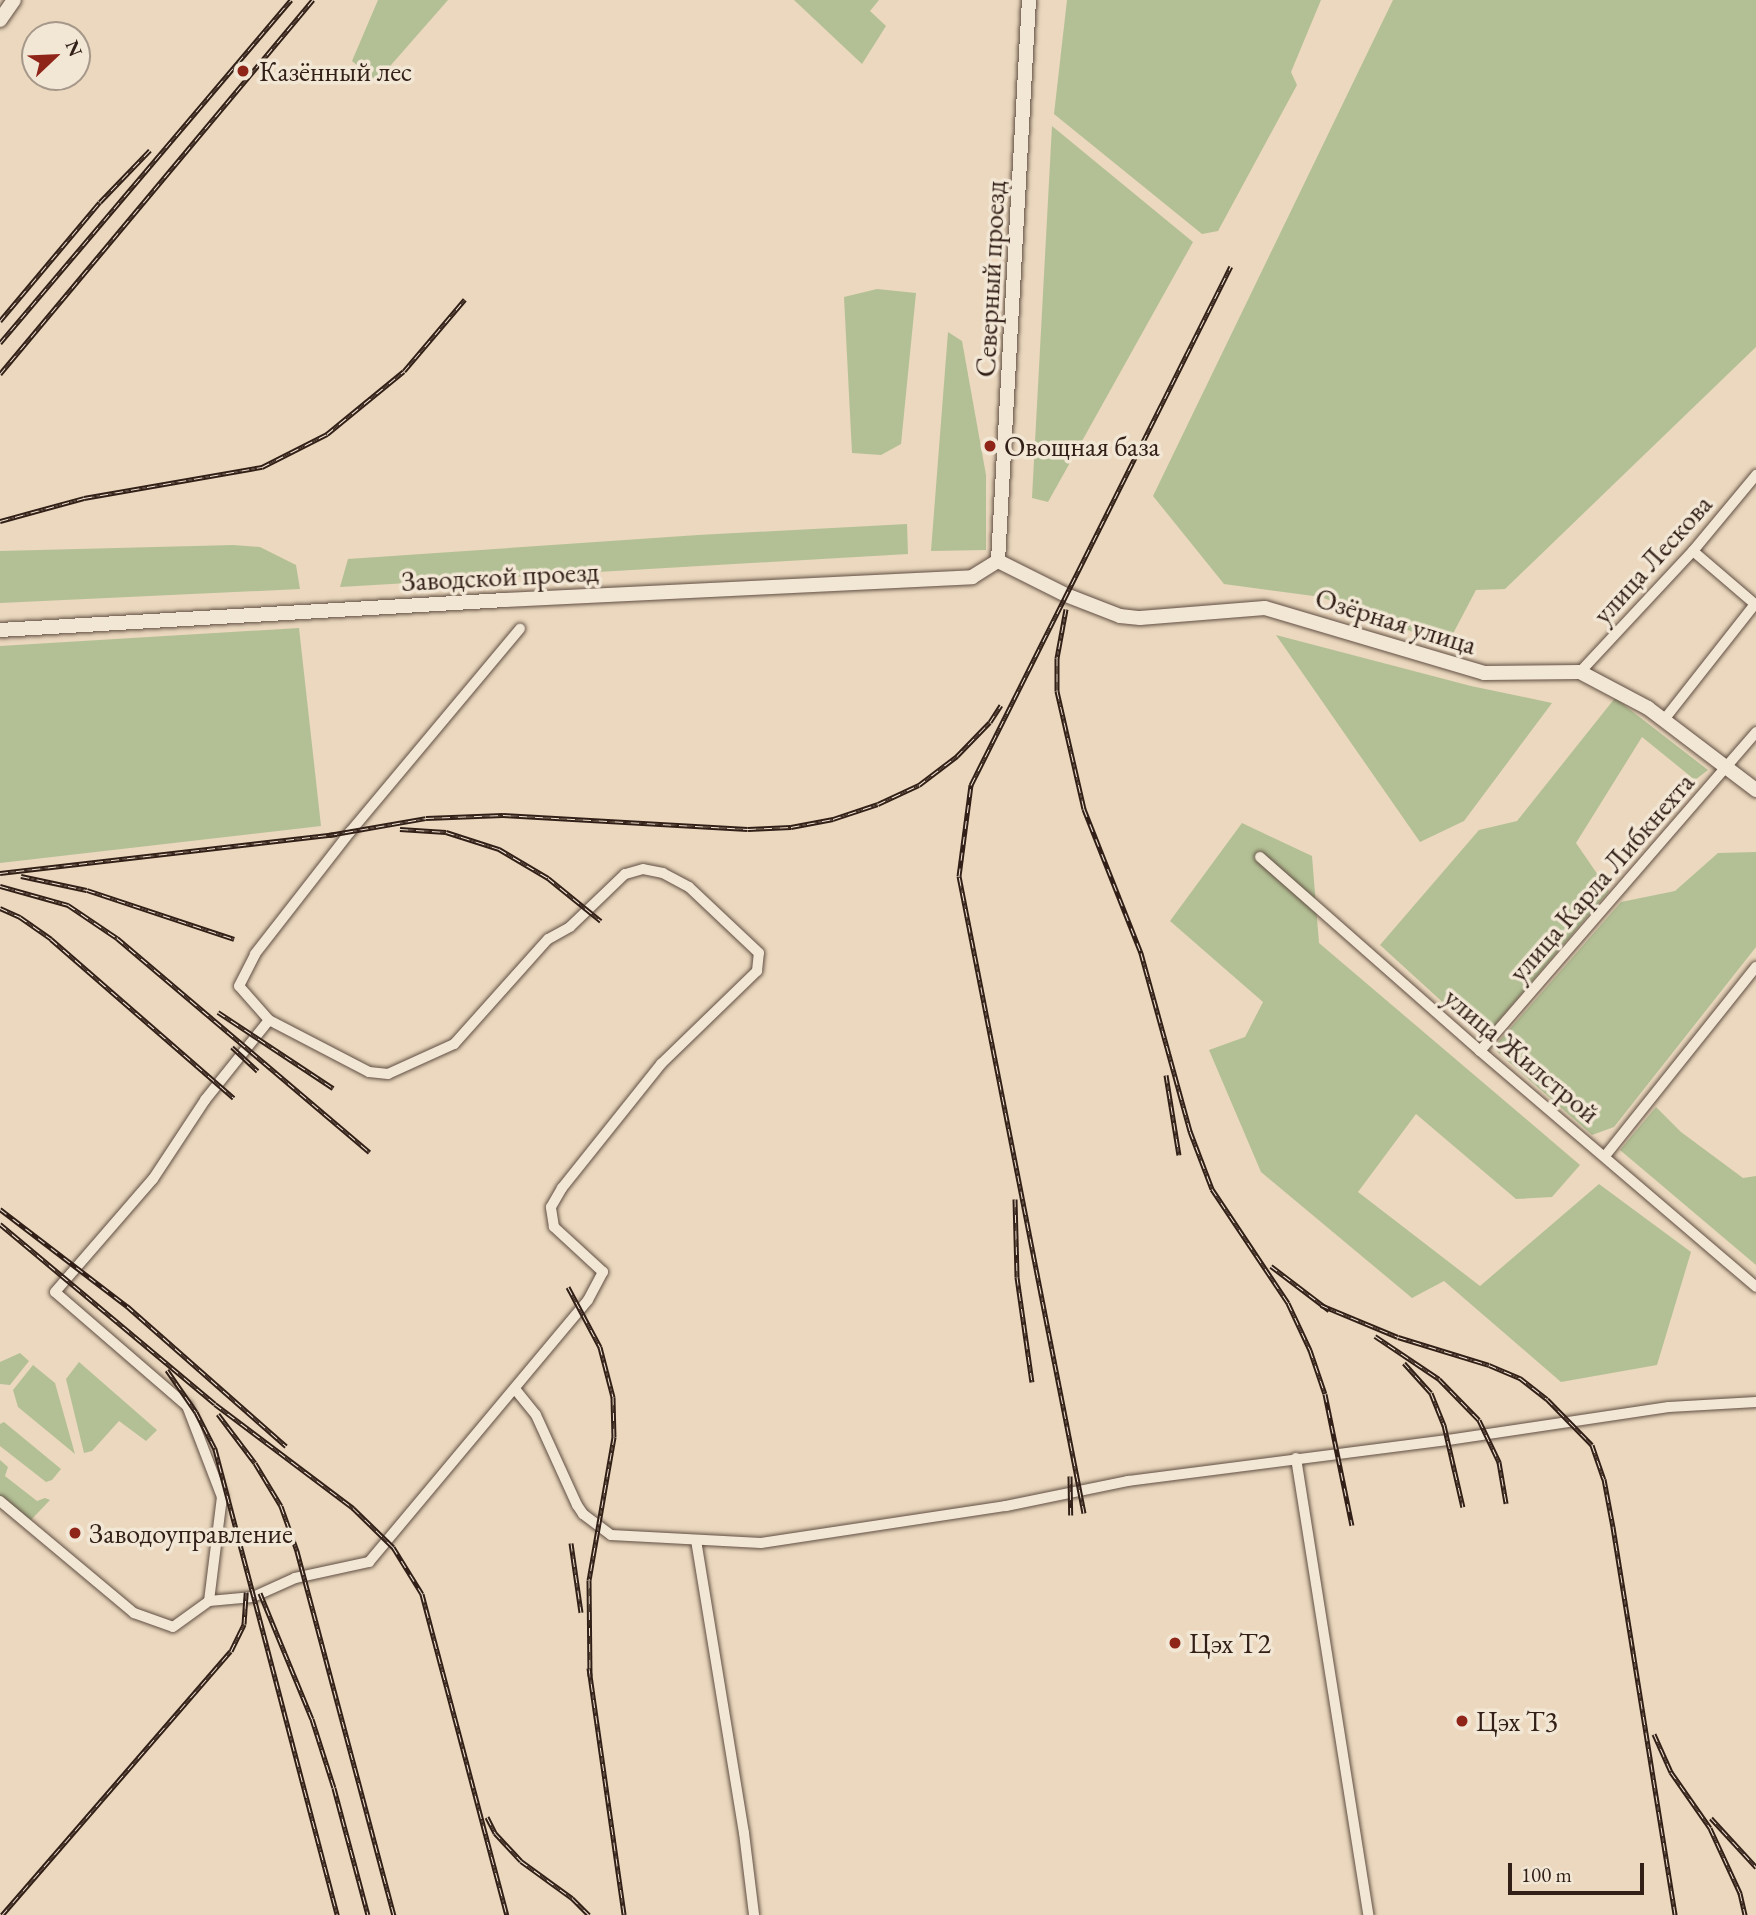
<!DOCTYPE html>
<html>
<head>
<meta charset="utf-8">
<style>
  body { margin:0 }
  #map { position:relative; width:1756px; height:1915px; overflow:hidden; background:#ebd8be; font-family:"EB Garamond",serif }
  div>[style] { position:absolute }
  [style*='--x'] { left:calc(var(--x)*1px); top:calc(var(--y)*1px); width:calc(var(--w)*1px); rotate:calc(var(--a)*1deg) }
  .green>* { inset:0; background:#b3c095 }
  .roads { filter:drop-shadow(0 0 2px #604e42) drop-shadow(0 0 2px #604e42) }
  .street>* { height:10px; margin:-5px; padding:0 5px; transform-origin:5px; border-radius:5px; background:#f2e6d5 }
  .secondary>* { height:14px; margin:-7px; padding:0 7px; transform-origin:7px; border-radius:7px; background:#f2e6d5 }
  .rail>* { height:5px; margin-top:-2.5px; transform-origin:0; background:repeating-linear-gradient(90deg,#f2e6d5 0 8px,#322018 0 16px); box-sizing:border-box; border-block:2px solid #322018 }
  .dots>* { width:19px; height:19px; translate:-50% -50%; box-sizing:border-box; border:4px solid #f2e6d5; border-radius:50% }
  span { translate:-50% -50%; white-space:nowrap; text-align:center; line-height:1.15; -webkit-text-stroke:7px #f2e6d5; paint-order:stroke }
  .poi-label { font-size:28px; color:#322018 }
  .left { translate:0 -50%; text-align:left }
  .street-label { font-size:28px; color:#322018 }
  .north { position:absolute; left:21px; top:21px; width:70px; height:70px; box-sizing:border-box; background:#f2e6d5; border:2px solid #a59789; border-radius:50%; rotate:67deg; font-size:19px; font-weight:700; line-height:28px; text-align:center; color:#322018 }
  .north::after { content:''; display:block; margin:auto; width:24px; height:32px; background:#8f2418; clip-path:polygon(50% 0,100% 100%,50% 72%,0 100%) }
  .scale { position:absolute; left:1508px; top:1863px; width:136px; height:32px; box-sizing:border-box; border:4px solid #322018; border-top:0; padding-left:9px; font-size:21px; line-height:24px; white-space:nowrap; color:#322018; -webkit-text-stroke:5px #f2e6d5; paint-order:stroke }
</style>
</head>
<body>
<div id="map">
  <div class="green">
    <div style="clip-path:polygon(378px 0,448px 0,377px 81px,352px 61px)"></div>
    <div style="clip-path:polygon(794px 0,879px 0,870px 11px,886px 26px,862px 64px)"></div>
    <div style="clip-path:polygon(1067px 0,1321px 0,1291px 72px,1297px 85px,1218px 231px,1202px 234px,1054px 114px)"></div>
    <div style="clip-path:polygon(1393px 0,1756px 0,1756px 347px,1505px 589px,1476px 590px,1447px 645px,1321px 597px,1224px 584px,1153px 496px)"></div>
    <div style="clip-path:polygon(1052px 126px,1193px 242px,1048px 502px,1032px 498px)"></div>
    <div style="clip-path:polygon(877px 289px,916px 293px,901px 444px,881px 455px,852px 453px,844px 297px)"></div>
    <div style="clip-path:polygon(948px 332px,962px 341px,986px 475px,986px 550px,931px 551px)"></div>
    <div style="clip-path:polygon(907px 524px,908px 554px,340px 587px,348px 559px,698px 535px)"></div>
    <div style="clip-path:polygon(233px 545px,260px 547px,296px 565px,300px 589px,0 603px,0 551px)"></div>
    <div style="clip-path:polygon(299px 628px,321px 826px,0 863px,0 646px)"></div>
    <div style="clip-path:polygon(1276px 635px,1471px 686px,1552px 703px,1464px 821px,1420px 842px)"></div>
    <div style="clip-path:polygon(1615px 698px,1708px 770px,1695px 780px,1642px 737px,1576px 843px,1609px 891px,1483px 1039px,1380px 945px,1479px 830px,1517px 821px)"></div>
    <div style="clip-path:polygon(1242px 823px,1312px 856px,1319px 943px,1580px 1165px,1552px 1197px,1516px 1199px,1416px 1114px,1358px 1192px,1480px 1286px,1599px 1184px,1691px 1252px,1657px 1365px,1561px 1382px,1444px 1281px,1412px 1298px,1261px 1172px,1209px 1050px,1245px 1037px,1263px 1002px,1170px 921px)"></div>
    <div style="clip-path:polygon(1756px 852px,1756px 947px,1614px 1127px,1592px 1135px,1493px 1048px,1621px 902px,1675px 891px,1718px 853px)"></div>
    <div style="clip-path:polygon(1656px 1107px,1681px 1132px,1743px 1178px,1756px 1176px,1756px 1265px,1620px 1150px)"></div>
    <div style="clip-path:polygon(20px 1353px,29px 1361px,10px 1385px,0 1384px,0 1362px)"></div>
    <div style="clip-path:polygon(79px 1362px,157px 1430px,146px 1441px,119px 1421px,92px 1451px,84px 1453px,66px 1379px)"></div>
    <div style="clip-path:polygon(33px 1365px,55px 1383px,75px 1454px,18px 1407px,13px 1390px)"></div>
    <div style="clip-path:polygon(4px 1422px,61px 1469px,52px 1480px,46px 1482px,0 1446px,0 1424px)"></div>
    <div style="clip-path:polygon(0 1460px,8px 1467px,5px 1476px,37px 1501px,45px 1498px,50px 1500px,29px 1522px,0 1498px)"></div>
  </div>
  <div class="roads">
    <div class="street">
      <div style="--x:1693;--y:551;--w:83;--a:40.6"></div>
      <div style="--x:1580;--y:672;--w:166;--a:-47"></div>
      <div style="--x:1693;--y:551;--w:99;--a:-50.3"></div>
      <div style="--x:1663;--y:721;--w:149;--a:-51.8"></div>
      <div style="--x:1260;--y:857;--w:293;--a:41.4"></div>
      <div style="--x:1480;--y:1051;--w:363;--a:40.5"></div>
      <div style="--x:1480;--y:1051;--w:422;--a:-49.1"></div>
      <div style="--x:1605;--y:1156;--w:242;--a:-51.4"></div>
      <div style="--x:515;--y:1389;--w:33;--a:51"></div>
      <div style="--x:536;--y:1415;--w:99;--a:65.5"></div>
      <div style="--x:577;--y:1505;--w:11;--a:56"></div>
      <div style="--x:583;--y:1514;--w:35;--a:37"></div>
      <div style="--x:611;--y:1535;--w:150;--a:3.1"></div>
      <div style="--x:761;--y:1543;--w:248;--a:-8.6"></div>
      <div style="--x:1006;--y:1506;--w:125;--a:-11.6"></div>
      <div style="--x:1128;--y:1481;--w:323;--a:-7.3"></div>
      <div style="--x:1448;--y:1440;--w:223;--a:-8.5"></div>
      <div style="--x:1669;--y:1407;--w:87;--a:-3.3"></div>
      <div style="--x:1296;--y:1458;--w:463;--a:81"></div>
      <div style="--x:0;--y:1501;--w:175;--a:39.9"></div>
      <div style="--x:134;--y:1613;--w:41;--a:19.7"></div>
      <div style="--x:173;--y:1627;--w:44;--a:-35.8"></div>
      <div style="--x:209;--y:1601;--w:44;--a:-5.2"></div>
      <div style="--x:253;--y:1597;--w:46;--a:-24.3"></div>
      <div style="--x:295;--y:1578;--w:76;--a:-12.2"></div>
      <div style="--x:369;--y:1562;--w:341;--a:-50.1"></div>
      <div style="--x:588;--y:1300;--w:32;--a:-62"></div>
      <div style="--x:603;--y:1272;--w:67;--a:-137.4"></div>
      <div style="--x:554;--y:1227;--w:20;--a:-99"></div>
      <div style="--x:551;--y:1207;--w:22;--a:-60"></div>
      <div style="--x:562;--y:1188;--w:159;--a:-51.4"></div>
      <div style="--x:661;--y:1064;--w:134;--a:-44.1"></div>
      <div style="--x:757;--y:971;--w:18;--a:-84"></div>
      <div style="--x:759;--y:953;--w:96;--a:-136.7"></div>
      <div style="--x:689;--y:887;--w:30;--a:-152"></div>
      <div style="--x:663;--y:873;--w:20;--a:-169"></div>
      <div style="--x:643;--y:869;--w:19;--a:164"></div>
      <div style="--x:625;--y:874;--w:76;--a:136.1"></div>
      <div style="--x:570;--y:927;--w:25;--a:151"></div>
      <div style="--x:548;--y:939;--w:141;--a:131.8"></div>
      <div style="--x:454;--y:1044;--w:72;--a:155.6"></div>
      <div style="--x:388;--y:1074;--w:19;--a:-174"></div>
      <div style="--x:369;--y:1072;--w:113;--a:-152.5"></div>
      <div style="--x:269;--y:1020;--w:45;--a:-131.4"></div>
      <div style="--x:239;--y:986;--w:36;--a:-63"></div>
      <div style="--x:255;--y:954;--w:155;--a:-52.1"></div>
      <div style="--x:350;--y:832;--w:265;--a:-50.1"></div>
      <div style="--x:696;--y:1540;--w:297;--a:80.7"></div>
      <div style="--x:744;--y:1833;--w:83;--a:83"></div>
      <div style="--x:209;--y:1601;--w:105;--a:-82.9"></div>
      <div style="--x:222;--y:1497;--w:97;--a:-111"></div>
      <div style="--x:187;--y:1406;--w:174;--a:-139.2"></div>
      <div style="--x:55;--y:1292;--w:150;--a:-49.1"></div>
      <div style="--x:153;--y:1179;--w:95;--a:-56.6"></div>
      <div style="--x:205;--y:1100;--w:102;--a:-51.3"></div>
    </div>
    <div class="secondary">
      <div style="--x:0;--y:20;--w:24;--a:-55"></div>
      <div style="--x:998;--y:561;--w:76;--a:26.6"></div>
      <div style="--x:1066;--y:595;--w:58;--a:21.3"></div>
      <div style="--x:1120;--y:616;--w:20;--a:6"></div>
      <div style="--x:1140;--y:618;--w:125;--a:-4.6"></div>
      <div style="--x:1265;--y:608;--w:228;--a:16.5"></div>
      <div style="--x:1484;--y:673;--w:96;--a:-0.6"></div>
      <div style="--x:1580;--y:672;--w:77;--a:27.9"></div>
      <div style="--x:1648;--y:708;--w:136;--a:37.2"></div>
      <div style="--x:998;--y:561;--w:562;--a:-86.84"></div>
      <div style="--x:0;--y:630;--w:506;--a:-3.4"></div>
      <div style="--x:505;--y:600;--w:468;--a:-2.8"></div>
      <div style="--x:972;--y:577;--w:31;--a:-32"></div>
    </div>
  </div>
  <div class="rail">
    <div style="--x:0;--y:321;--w:155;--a:-50"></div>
    <div style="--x:100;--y:202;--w:72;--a:-46.1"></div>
    <div style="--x:0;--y:343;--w:450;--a:-49.7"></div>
    <div style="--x:0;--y:374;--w:488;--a:-50.1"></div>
    <div style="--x:0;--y:521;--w:87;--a:-15.3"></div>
    <div style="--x:84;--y:498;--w:181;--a:-9.9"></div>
    <div style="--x:262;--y:467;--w:73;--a:-26.9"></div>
    <div style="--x:327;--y:434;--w:99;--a:-39.3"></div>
    <div style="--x:404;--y:371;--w:94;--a:-49.7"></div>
    <div style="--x:1066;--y:609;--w:50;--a:100.4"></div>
    <div style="--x:1057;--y:658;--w:33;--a:90"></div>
    <div style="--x:1057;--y:691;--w:121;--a:77.1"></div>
    <div style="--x:1084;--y:809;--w:155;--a:68.4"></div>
    <div style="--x:1141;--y:953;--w:185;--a:74.6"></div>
    <div style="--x:1190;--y:1131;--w:62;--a:69.2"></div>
    <div style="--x:1212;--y:1189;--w:137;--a:56.3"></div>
    <div style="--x:1288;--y:1303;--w:52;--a:64.9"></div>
    <div style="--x:1310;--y:1350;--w:46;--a:71.2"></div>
    <div style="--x:1325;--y:1394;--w:134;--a:78.4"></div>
    <div style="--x:400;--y:829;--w:46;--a:3.7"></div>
    <div style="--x:446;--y:832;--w:56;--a:17.8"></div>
    <div style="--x:499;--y:849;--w:57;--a:30.6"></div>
    <div style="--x:548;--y:878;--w:68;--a:39.1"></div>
    <div style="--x:329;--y:835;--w:98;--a:-9.9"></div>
    <div style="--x:426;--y:818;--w:77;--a:-2.2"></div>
    <div style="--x:503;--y:815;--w:245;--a:3.3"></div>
    <div style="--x:748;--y:829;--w:43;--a:-2.7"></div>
    <div style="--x:791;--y:827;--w:43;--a:-10.8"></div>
    <div style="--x:833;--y:819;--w:47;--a:-18.4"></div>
    <div style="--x:878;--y:804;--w:45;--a:-24.9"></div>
    <div style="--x:919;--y:785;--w:48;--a:-37.3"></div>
    <div style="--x:957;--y:756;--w:47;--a:-45.9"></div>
    <div style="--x:990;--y:722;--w:20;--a:-57"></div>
    <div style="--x:0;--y:873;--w:339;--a:-6.6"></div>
    <div style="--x:21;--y:876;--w:67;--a:12"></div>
    <div style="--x:87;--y:890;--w:155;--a:18.4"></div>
    <div style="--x:0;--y:886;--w:71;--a:15.6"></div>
    <div style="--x:68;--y:905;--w:59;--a:34"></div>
    <div style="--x:117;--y:938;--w:331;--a:40.3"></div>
    <div style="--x:0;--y:908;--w:22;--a:24"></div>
    <div style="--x:20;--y:917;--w:38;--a:35"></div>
    <div style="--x:51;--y:939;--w:242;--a:41"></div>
    <div style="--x:218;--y:1012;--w:138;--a:33.5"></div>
    <div style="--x:232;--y:1047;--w:35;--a:43"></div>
    <div style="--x:1166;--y:1075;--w:81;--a:80.8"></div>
    <div style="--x:1015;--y:1199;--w:78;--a:88.5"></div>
    <div style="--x:1017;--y:1277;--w:106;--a:81.9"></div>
    <div style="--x:0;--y:1209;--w:160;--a:37.4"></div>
    <div style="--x:127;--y:1306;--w:212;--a:41.4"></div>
    <div style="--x:0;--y:1224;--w:280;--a:39.9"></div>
    <div style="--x:215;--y:1404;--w:173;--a:37"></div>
    <div style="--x:353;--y:1508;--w:56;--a:44.3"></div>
    <div style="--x:393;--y:1547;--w:55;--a:58.3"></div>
    <div style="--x:422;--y:1594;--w:332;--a:75.2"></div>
    <div style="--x:1271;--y:1266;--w:73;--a:37.2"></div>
    <div style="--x:568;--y:1287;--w:68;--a:61.9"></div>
    <div style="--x:600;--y:1347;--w:52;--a:75.4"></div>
    <div style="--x:613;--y:1397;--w:40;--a:88.6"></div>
    <div style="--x:614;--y:1437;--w:145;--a:99.9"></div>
    <div style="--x:589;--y:1580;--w:96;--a:89.4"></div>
    <div style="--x:1321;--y:1305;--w:83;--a:22.6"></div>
    <div style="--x:1398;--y:1337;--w:95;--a:17.1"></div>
    <div style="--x:1489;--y:1365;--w:34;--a:23"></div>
    <div style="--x:1520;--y:1378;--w:34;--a:38"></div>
    <div style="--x:1547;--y:1399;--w:64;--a:45.6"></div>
    <div style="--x:1592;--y:1445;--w:36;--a:71"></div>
    <div style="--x:1604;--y:1479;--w:49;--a:79.4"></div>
    <div style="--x:1613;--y:1527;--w:393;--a:80.9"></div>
    <div style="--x:1375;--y:1336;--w:77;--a:33.9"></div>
    <div style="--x:1439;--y:1379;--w:57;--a:45.7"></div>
    <div style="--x:1479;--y:1420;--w:47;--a:64.5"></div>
    <div style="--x:1499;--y:1462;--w:42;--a:80.3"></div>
    <div style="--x:1404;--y:1363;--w:40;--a:48"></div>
    <div style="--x:1431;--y:1393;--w:35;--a:68"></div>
    <div style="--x:1444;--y:1425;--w:84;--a:77"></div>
    <div style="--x:167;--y:1370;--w:51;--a:55.4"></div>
    <div style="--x:196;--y:1412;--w:42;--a:62.8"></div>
    <div style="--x:215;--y:1449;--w:482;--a:75.3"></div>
    <div style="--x:218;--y:1414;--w:61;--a:52.9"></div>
    <div style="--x:255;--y:1463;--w:50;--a:58.8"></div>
    <div style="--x:281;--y:1506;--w:48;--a:70.4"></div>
    <div style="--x:297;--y:1551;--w:377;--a:75.1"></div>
    <div style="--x:1070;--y:1476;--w:39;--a:89"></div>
    <div style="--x:1084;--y:1513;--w:649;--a:-101.1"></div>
    <div style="--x:959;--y:876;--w:92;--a:-82.5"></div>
    <div style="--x:971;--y:785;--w:580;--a:-63.39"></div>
    <div style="--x:571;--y:1543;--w:70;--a:81.8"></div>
    <div style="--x:260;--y:1593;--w:136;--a:67.6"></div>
    <div style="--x:312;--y:1719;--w:72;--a:72.3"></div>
    <div style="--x:334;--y:1788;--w:131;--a:75"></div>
    <div style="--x:589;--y:1668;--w:249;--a:81.9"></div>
    <div style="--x:1654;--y:1734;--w:42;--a:65.9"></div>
    <div style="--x:1671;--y:1772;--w:68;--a:55.1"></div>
    <div style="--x:1710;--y:1828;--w:72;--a:65.2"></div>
    <div style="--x:1740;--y:1893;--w:23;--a:77"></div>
    <div style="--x:487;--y:1817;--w:18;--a:63"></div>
    <div style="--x:495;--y:1833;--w:38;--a:47"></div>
    <div style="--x:521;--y:1861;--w:63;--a:36"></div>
    <div style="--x:572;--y:1898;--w:24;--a:45"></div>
    <div style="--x:1711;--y:1818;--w:67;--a:47.4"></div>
    <div style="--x:2;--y:1915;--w:349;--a:-49.1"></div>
    <div style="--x:231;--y:1651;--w:30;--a:-64"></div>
    <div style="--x:244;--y:1624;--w:32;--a:-86"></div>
  </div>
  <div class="dots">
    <div style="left:243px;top:71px;background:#8f2418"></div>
    <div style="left:990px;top:446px;background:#8f2418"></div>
    <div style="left:75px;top:1533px;background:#8f2418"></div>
    <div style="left:1175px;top:1643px;background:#8f2418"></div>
    <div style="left:1462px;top:1721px;background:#8f2418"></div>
  </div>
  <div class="poi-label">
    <span class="left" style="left:259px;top:71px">Казённый лес</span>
    <span class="left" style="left:1004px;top:446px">Овощная база</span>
    <span class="left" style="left:89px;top:1533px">Заводоуправление</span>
    <span class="left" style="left:1189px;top:1643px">Цэх Т2</span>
    <span class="left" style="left:1476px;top:1721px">Цэх Т3</span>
  </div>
  <div class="street-label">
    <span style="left:990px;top:279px;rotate:-87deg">Северный проезд</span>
    <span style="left:1652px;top:559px;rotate:-48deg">улица Лескова</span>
    <span style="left:500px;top:576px;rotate:-3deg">Заводской проезд</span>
    <span style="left:1396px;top:621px;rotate:17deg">Озёрная улица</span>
    <span style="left:1601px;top:877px;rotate:-49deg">улица Карла Либкнехта</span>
    <span style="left:1522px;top:1055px;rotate:40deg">улица Жилстрой</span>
  </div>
  <div class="north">N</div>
  <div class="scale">100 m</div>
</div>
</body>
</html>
